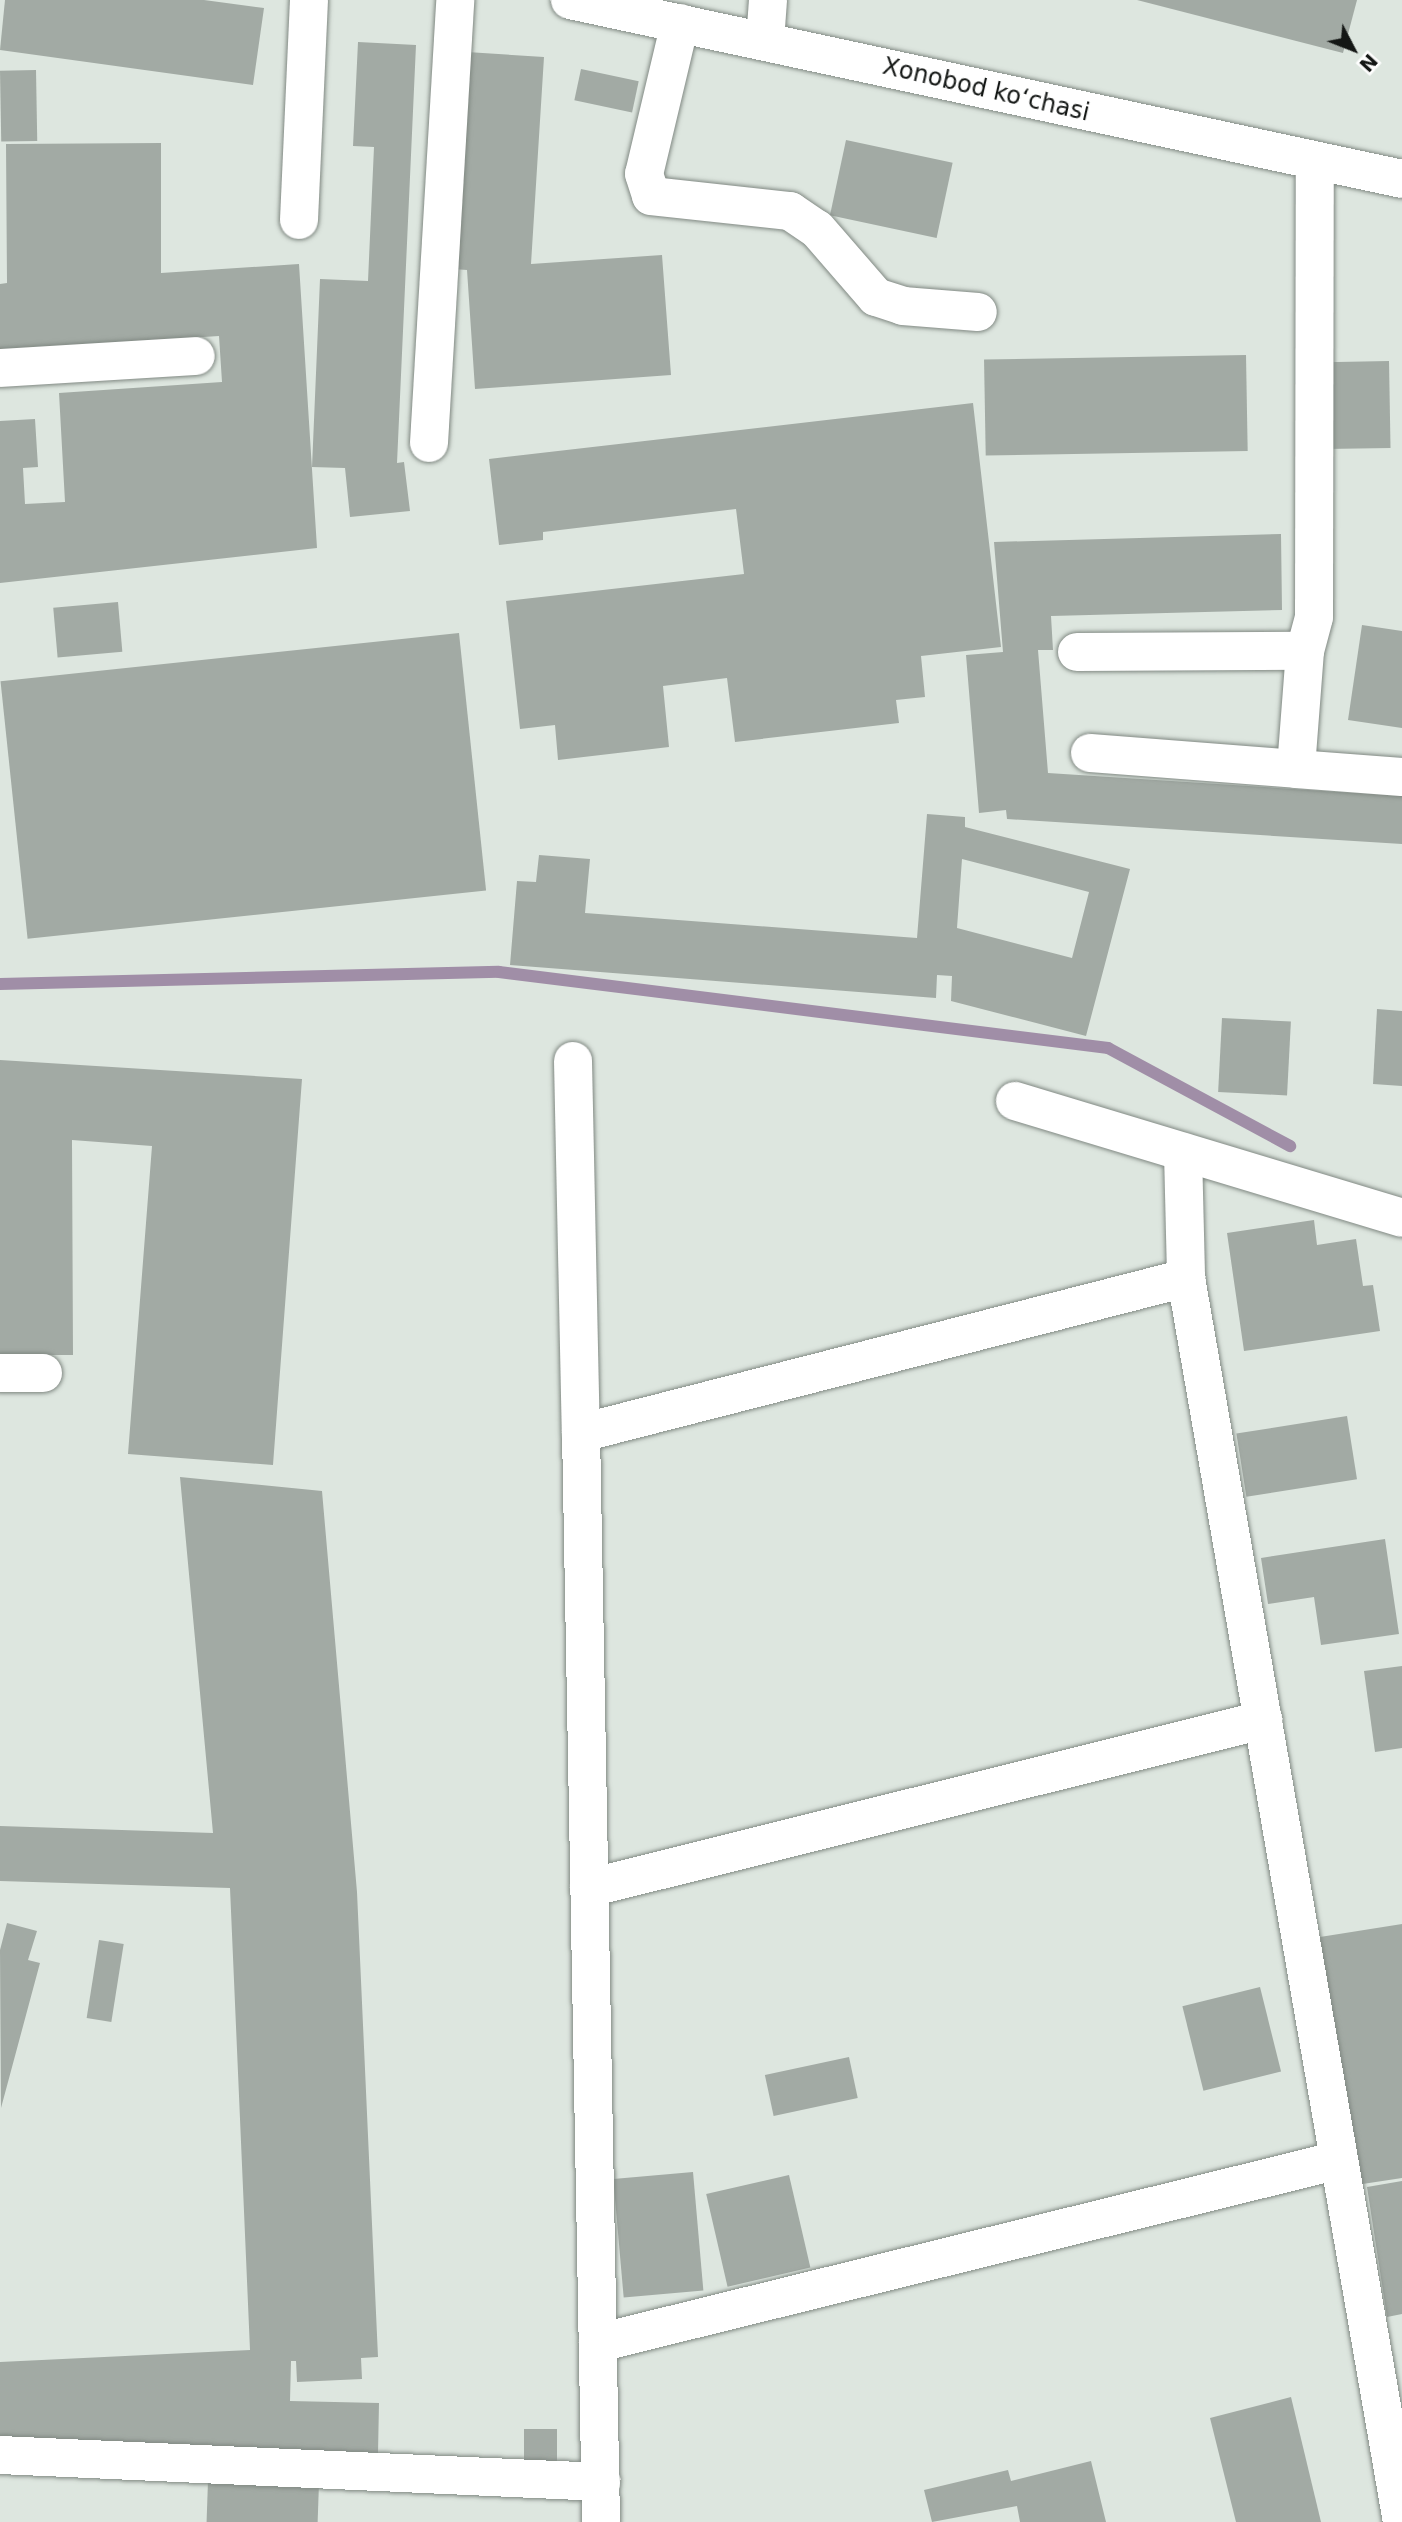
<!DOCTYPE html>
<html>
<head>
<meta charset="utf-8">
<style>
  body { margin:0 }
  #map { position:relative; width:1402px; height:2522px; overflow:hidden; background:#dde6df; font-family:"DejaVu Sans",sans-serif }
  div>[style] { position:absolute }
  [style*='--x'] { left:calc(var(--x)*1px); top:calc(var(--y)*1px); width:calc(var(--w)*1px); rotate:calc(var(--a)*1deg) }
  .stream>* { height:12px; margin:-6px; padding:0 6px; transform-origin:6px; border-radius:6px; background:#a08ea7 }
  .building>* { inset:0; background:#a2aaa4; transform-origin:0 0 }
  .roads { filter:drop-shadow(0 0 2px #818983) drop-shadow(0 0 2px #818983) }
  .minor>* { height:38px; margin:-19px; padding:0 19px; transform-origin:19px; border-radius:19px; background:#fff }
  .major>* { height:38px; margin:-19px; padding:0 19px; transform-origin:19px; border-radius:19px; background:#fff }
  span { translate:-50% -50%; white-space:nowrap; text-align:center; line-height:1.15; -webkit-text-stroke:5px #fff; paint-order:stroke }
  .street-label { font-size:24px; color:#141715 }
  .north { position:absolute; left:1318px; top:14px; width:70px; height:70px; -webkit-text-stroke:5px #fff; paint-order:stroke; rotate:132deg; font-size:19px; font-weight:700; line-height:28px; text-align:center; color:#141715 }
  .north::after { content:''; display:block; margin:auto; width:24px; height:32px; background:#141715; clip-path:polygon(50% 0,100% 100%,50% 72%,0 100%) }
</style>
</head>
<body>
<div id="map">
  <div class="stream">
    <div style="--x:0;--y:984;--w:499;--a:-1.4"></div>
    <div style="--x:499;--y:972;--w:614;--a:7.11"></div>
    <div style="--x:1108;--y:1048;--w:207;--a:28.3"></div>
  </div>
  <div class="building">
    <div style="clip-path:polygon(5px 0,204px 0,264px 8px,253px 85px,0 50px)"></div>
    <div style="clip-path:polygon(1137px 0,1357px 0,1343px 53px)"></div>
    <div style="clip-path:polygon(358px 42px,416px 45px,397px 463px,404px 462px,410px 511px,350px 517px,345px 468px,312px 467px,320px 279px,368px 281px,374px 147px,353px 146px)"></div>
    <div style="clip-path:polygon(467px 52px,544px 57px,531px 264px,662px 255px,671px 375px,475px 389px,467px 270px,453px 269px)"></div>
    <div style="left:581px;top:69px;width:59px;height:32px;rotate:12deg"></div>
    <div style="left:36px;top:70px;width:71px;height:36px;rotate:89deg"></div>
    <div style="left:846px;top:140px;width:109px;height:77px;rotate:12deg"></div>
    <div style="clip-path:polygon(161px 143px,161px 273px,299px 264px,317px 548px,0 583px,0 421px,35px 419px,38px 467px,23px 468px,25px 504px,65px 502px,59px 393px,222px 382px,219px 336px,0 350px,0 284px,7px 283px,6px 144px)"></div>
    <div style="left:1246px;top:355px;width:96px;height:262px;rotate:89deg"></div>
    <div style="left:1389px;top:361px;width:87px;height:65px;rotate:89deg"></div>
    <div style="clip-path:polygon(973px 403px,1001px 647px,921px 656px,925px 697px,896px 700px,899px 723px,735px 742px,727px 678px,663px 686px,669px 747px,558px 760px,555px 725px,520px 729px,506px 601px,744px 574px,736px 509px,543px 532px,543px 540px,499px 545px,489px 459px)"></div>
    <div style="clip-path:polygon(1281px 534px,1282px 610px,1051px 616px,1053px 650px,1038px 650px,1048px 773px,1402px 796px,1402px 844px,1007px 819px,1006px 810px,979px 813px,966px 655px,1003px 652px,994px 542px)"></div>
    <div style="left:118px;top:602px;width:50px;height:65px;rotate:85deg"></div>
    <div style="clip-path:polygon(1362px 625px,1402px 631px,1402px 728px,1348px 720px)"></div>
    <div style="left:459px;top:633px;width:259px;height:461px;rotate:84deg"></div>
    <div style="clip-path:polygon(evenodd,927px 814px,965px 817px,965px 827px,1130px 869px,1086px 1036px,951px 1001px,952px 976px,937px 975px,936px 998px,510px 965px,517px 881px,536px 882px,539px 855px,590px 859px,585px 913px,917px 938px,927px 814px,962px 859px,1089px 892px,1072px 958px,957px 928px,962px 859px)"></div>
    <div style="clip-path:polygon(1377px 1009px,1402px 1011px,1402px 1086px,1373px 1084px)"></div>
    <div style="left:1222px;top:1018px;width:69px;height:74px;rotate:3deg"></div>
    <div style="clip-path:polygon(0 1060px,302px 1079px,273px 1465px,128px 1454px,152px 1146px,72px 1140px,73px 1355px,0 1355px)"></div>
    <div style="clip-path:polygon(1314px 1220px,1317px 1245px,1356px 1239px,1363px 1286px,1373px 1285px,1380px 1331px,1244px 1351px,1227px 1233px)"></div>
    <div style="left:1347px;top:1416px;width:64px;height:112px;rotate:81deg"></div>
    <div style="clip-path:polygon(180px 1477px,322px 1491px,357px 1892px,378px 2357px,361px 2358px,362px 2379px,297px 2382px,296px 2361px,291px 2361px,290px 2401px,379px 2403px,378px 2453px,0 2438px,0 2362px,250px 2350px,230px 1888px,0 1881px,0 1826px,213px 1833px)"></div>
    <div style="clip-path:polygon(1385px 1539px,1399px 1634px,1321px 1645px,1314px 1597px,1268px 1604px,1261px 1558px)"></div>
    <div style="clip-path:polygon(1402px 1666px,1402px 1748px,1375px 1752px,1364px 1671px)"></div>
    <div style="clip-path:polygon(7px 1923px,37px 1931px,28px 1960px,40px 1963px,1px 2108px,0 1950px)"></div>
    <div style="clip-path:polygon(1402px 1924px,1402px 2178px,1356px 2185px,1320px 1937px)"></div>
    <div style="left:99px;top:1940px;width:25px;height:79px;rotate:9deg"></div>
    <div style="left:1260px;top:1987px;width:87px;height:80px;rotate:76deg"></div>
    <div style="left:849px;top:2057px;width:42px;height:86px;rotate:78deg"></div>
    <div style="left:693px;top:2172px;width:119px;height:80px;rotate:85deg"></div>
    <div style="left:789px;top:2175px;width:95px;height:85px;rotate:77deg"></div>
    <div style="clip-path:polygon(1402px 2181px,1402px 2314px,1387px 2317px,1367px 2187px)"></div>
    <div style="clip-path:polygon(1291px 2397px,1321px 2522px,1236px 2522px,1210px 2418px)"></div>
    <div style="left:524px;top:2429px;width:33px;height:36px"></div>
    <div style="clip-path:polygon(1091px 2461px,1106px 2522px,1020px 2522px,1017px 2506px,932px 2522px,924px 2490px,1008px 2470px,1011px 2481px)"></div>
    <div style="left:208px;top:2481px;width:111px;height:41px;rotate:2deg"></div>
  </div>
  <div class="roads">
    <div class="minor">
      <div style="--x:680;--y:23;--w:155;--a:103.4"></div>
      <div style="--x:644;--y:174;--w:23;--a:72"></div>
      <div style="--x:651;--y:196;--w:140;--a:6.2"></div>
      <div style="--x:790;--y:211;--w:32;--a:34"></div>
      <div style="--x:817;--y:229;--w:90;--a:49.1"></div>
      <div style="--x:876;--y:297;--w:28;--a:18"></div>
      <div style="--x:903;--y:306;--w:75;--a:4.6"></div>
      <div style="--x:765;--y:41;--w:41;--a:-85.8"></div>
      <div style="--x:299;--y:220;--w:220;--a:-87.4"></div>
      <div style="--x:0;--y:368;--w:196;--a:-3.5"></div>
      <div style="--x:429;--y:443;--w:444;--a:-86.6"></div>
      <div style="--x:1305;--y:651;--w:118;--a:94.4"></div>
      <div style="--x:1296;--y:769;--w:106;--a:4.3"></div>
      <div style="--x:1077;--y:652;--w:228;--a:-0.3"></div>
      <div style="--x:1305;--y:651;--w:35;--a:-75"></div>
      <div style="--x:1314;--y:617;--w:454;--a:-89.9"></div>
      <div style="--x:1090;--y:753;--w:207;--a:4.4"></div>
      <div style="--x:573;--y:1061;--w:372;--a:88.8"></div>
      <div style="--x:1015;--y:1101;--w:404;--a:16.8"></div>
      <div style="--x:1183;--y:1152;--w:126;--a:88.6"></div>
      <div style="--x:1186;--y:1278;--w:1263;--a:80.15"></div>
      <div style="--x:0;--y:1373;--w:43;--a:0"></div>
      <div style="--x:589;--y:1888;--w:695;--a:-14"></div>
      <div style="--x:598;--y:2343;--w:763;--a:-13.87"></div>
      <div style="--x:0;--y:2455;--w:602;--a:2.57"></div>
      <div style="--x:601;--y:2522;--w:1089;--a:-91.05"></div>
      <div style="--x:581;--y:1433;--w:625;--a:-14.37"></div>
    </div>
    <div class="major">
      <div style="--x:570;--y:0;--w:851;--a:12.14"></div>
    </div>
  </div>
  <div class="street-label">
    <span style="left:986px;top:90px;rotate:13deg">Xonobod koʻchasi</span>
  </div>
  <div class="north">N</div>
</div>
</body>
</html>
